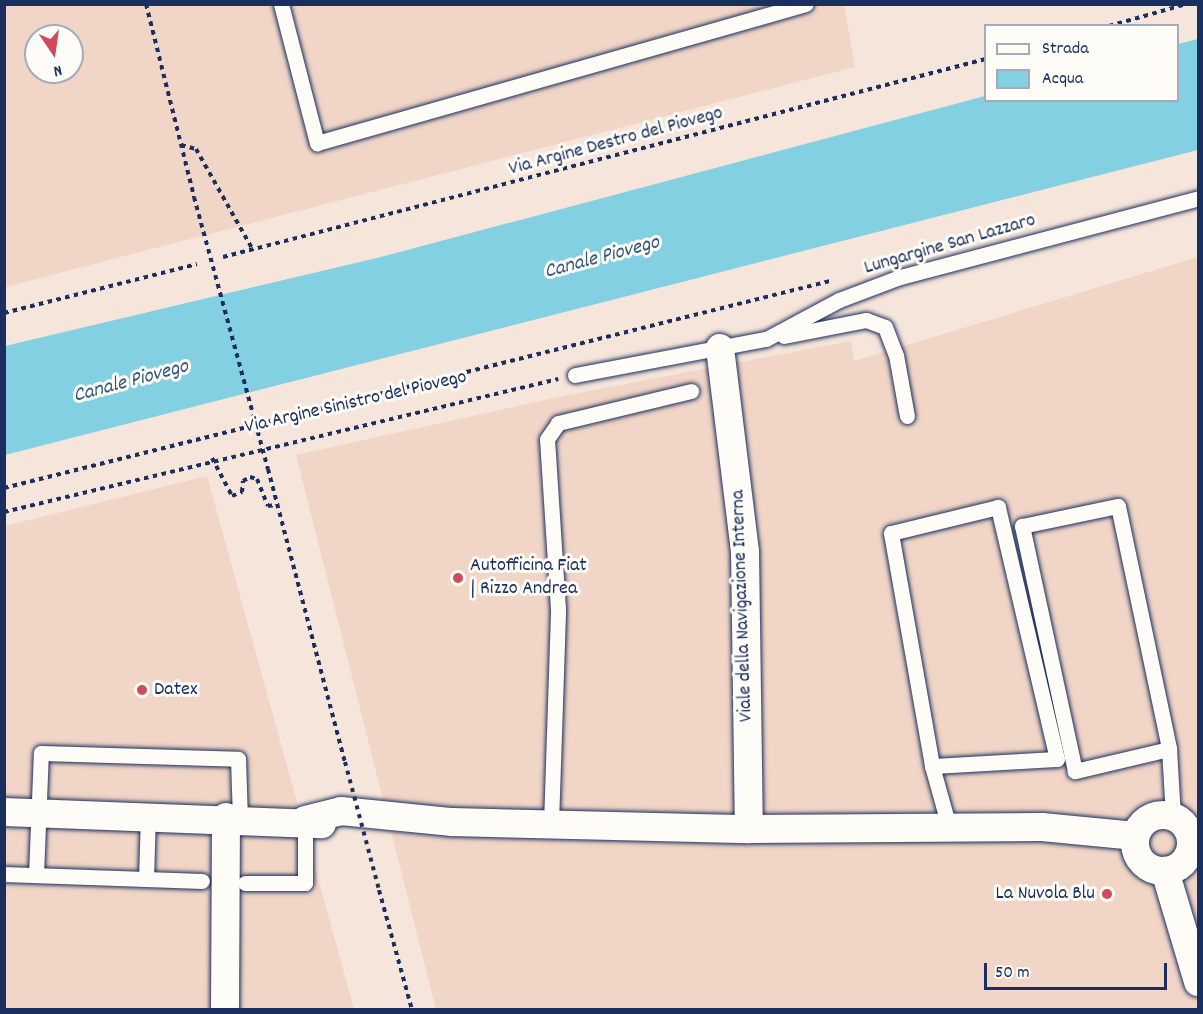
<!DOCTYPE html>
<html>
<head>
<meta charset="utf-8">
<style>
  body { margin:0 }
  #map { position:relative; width:1203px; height:1014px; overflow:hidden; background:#f6e5da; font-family:Dekko,sans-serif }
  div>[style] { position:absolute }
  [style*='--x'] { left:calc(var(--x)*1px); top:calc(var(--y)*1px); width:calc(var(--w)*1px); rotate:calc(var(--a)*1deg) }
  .built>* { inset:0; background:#f1d5c6 }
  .water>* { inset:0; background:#83d0e2 }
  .path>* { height:4px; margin-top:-2px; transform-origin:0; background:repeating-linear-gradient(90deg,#1b2f5e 0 4.5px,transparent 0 9px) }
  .roads { filter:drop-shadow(0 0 2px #1b2f5e) drop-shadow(0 0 2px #1b2f5e) }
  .service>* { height:15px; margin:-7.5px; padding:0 7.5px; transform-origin:7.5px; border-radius:7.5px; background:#fdfcf7 }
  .minor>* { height:28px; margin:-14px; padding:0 14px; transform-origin:14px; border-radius:14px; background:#fdfcf7 }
  .minor>.ring { margin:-14px; padding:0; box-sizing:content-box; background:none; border:28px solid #fdfcf7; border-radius:50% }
  .path-bridge>* { height:4px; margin-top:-2px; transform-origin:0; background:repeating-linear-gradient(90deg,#1b2f5e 0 4.5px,transparent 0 9px) }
  .dots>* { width:16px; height:16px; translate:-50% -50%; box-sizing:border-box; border:3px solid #fdfcf7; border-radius:50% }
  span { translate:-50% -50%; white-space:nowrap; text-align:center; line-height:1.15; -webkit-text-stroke:6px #fdfcf7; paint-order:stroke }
  .street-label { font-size:20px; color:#1b2f5e }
  .poi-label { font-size:20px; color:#1b2f5e }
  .left { translate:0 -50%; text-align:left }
  .right { translate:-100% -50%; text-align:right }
  .water-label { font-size:21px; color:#35577f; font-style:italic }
  .frame { position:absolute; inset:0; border:6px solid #1b2f5e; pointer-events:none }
  .legend { position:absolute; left:984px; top:24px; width:195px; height:78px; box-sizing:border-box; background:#fdfcf7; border:2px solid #a3aaba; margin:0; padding:8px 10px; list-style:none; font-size:18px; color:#1b2f5e }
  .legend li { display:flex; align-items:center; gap:12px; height:30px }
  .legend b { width:30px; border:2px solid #a3aaba }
  .north { position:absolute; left:24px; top:24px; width:60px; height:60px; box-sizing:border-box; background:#fdfcf7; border:2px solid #a3aaba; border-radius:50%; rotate:167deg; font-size:16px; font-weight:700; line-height:24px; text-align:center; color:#1b2f5e }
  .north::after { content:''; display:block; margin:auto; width:21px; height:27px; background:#d1495b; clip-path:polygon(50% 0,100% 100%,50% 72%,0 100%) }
  .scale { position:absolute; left:984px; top:963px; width:183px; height:27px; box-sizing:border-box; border:3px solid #1b2f5e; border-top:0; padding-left:8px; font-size:18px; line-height:21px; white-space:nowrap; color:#1b2f5e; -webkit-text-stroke:4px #fdfcf7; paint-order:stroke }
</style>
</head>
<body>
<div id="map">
  <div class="built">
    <div style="clip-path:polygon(evenodd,4px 5px,844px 5px,855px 67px,5px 287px,4px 5px,36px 36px,72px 36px,72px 72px,36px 72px,36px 36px)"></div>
    <div style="clip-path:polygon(1198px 257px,1198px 1009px,436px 1009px,296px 455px,568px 395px,851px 341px,854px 361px)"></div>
    <div style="clip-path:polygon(207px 476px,354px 1009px,5px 1010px,5px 526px)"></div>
  </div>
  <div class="water">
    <div style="clip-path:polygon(1198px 39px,1198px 150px,5px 455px,5px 346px,381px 257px,985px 96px,1178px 100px,1178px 44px)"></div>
  </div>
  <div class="path">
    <div style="--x:146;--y:4;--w:199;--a:76"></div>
    <div style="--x:1109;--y:26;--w:81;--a:-15.8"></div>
    <div style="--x:181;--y:145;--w:16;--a:15"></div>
    <div style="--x:196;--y:149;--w:116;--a:60.6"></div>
    <div style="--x:223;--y:257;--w:788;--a:-14.55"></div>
    <div style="--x:4;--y:313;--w:199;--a:-14.2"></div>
    <div style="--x:212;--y:458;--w:43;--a:62.2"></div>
    <div style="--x:232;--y:496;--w:11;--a:-22"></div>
    <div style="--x:242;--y:492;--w:11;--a:-85"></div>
    <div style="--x:243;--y:481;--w:8;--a:-30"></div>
    <div style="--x:250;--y:477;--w:7;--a:16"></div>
    <div style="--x:257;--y:479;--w:29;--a:68"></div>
    <div style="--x:268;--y:506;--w:8;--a:-7"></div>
    <div style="--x:268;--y:469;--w:303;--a:75.3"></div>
    <div style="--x:4;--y:488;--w:852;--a:-14.07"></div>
    <div style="--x:4;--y:512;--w:570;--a:-13.5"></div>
    <div style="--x:379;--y:890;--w:124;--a:74.6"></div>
  </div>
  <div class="roads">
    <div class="service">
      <div style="--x:281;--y:4;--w:144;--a:75.5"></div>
      <div style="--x:317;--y:143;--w:508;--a:-15.87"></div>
      <div style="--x:784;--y:336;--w:84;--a:-11"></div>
      <div style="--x:866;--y:320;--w:20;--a:20"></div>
      <div style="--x:885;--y:327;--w:30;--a:69"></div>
      <div style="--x:896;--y:355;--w:62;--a:79.8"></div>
      <div style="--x:575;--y:375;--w:194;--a:-10.7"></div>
      <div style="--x:766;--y:339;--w:83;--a:-28.1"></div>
      <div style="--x:839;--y:300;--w:65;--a:-20.7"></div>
      <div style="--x:900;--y:277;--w:308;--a:-14.8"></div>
      <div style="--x:1169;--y:749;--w:97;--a:166.8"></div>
      <div style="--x:1075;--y:771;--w:251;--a:-102.2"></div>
      <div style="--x:1022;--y:526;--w:98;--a:-11.8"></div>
      <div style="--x:1118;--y:506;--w:248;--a:78.1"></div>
      <div style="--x:1169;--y:749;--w:68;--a:86.6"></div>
      <div style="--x:932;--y:766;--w:125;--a:-3.2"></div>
      <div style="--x:1057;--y:759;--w:259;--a:-103.2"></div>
      <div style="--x:998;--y:507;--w:110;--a:166.3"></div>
      <div style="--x:891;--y:533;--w:237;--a:80"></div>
      <div style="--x:932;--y:766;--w:63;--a:74.4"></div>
      <div style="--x:551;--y:824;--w:215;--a:-88.1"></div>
      <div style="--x:558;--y:609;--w:170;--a:-93.7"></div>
      <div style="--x:547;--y:439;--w:19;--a:-55"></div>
      <div style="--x:558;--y:423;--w:137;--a:-13.5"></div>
      <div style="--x:4;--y:874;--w:198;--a:2"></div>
      <div style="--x:36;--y:875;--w:122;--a:-87.7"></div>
      <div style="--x:41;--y:753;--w:197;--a:1.7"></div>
      <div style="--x:238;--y:759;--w:59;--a:88.1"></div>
      <div style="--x:146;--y:879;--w:63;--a:-88.2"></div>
      <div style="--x:245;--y:883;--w:60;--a:0"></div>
      <div style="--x:305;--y:883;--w:63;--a:-90"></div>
    </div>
    <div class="minor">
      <div style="--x:720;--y:348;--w:205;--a:83"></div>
      <div style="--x:745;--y:551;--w:278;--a:89.2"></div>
      <div style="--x:4;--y:812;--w:318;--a:2.2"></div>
      <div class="ring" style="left:1135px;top:815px;width:28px;height:28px"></div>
      <div style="--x:305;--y:820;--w:37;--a:-14"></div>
      <div style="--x:341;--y:811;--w:112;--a:5.7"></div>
      <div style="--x:452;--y:822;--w:297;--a:1.4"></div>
      <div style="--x:749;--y:829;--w:293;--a:-0.4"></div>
      <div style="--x:1042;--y:827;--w:94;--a:5.5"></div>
      <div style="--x:1165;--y:871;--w:116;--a:73.4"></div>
      <div style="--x:225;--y:1010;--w:193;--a:-89.7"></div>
    </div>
  </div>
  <div class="path-bridge">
    <div style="--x:194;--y:197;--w:282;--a:74.8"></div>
    <div style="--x:345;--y:762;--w:132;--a:75.1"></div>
  </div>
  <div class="dots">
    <div style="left:458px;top:578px;background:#d1495b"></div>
    <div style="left:142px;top:690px;background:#d1495b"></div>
    <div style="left:1107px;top:894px;background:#d1495b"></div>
  </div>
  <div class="street-label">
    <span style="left:616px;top:142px;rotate:-15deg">Via Argine Destro del Piovego</span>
    <span style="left:950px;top:245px;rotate:-16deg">Lungargine San Lazzaro</span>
    <span style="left:356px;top:403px;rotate:-13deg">Via Argine Sinistro del Piovego</span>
    <span style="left:743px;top:606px;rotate:-92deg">Viale della Navigazione Interna</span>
  </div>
  <div class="poi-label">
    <span class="left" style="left:470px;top:578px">Autofficina Fiat<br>| Rizzo Andrea</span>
    <span class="left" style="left:154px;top:690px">Datex</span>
    <span class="right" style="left:1095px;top:894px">La Nuvola Blu</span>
  </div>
  <div class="water-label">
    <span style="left:602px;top:258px;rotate:-15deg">Canale Piovego</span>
    <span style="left:131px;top:382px;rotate:-15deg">Canale Piovego</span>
  </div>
  <div class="frame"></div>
  <ul class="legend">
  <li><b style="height:8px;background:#fdfcf7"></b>Strada</li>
  <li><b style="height:16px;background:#83d0e2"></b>Acqua</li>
  </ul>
  <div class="north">N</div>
  <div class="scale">50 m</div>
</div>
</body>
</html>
